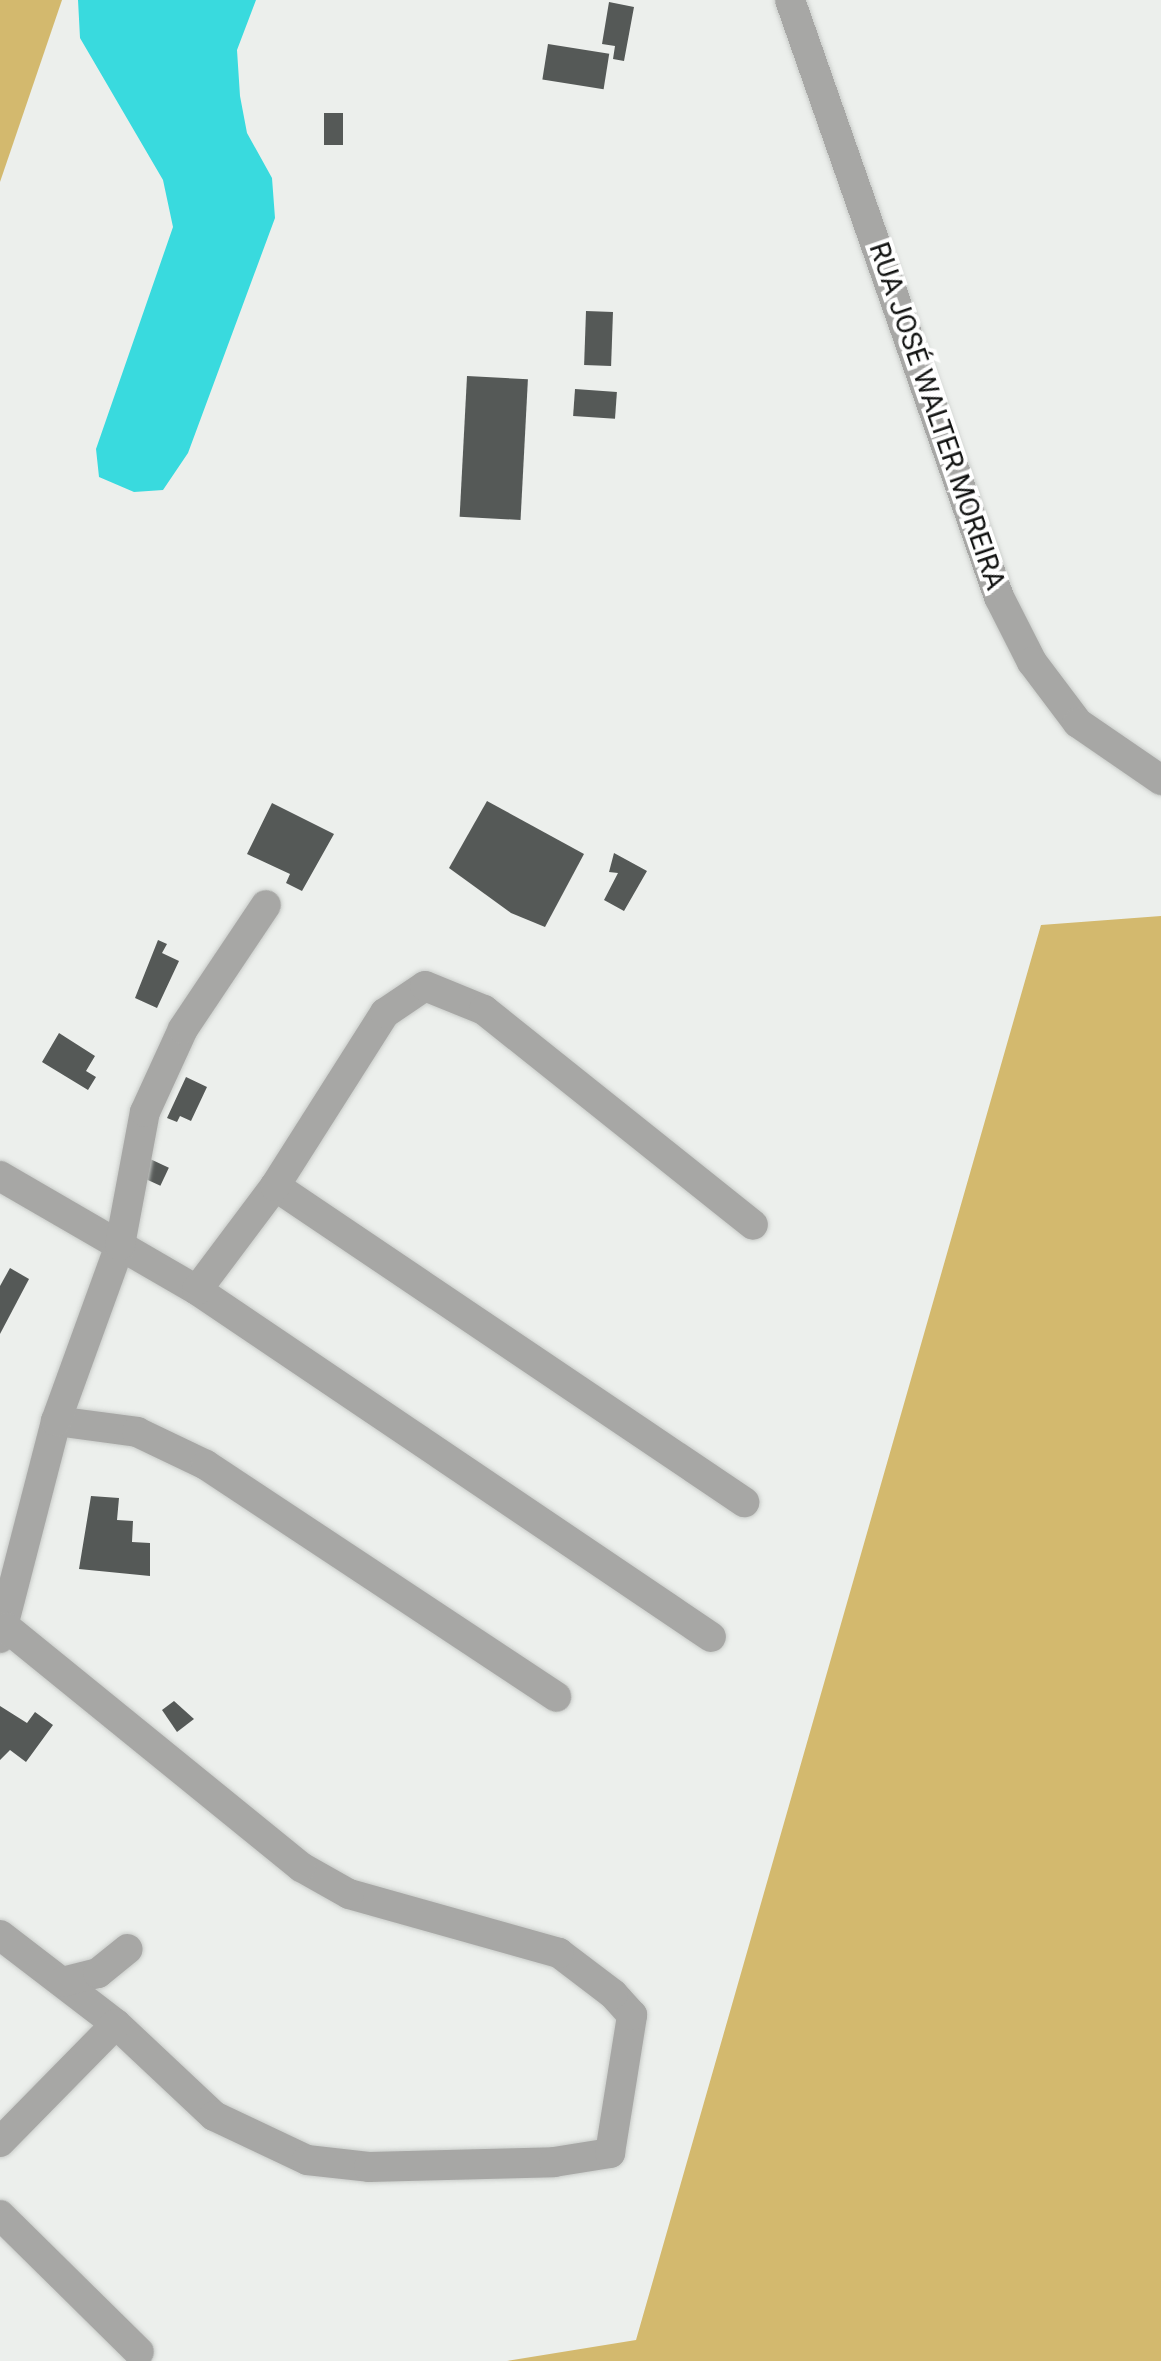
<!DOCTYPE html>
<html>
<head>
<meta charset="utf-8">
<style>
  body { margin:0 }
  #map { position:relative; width:1161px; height:2361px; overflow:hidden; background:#ecefec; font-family:Roboto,sans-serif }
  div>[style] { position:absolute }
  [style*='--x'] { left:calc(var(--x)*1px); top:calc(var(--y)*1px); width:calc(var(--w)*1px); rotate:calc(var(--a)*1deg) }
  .green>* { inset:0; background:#d3b96e }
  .water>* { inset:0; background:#39dade }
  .building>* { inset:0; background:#555957; transform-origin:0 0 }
  .roads { filter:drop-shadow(0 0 2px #c9ccc9) drop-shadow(0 0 2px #c9ccc9) }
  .street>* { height:30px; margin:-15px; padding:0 15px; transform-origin:15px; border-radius:15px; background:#a7a7a5 }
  span { translate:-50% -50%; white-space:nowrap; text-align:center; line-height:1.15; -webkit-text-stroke:8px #fff; paint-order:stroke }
  .street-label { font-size:28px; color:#131413 }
</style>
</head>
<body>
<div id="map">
  <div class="green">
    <div style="clip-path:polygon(0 0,62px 0,0 182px)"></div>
    <div style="clip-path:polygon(1161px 916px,1161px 2361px,507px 2361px,636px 2340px,1041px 925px)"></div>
  </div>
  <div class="water">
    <div style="clip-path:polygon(78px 0,256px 0,237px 50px,240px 96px,247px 133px,272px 178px,275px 218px,188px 453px,163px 490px,134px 492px,99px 477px,96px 449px,173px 227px,163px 180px,80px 38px)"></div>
  </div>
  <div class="building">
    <div style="clip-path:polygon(609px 2px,634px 7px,624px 61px,613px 59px,615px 46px,602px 44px)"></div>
    <div style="left:548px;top:44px;width:62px;height:36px;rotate:9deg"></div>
    <div style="left:324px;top:113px;width:19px;height:32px"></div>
    <div style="left:586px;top:311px;width:27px;height:54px;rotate:2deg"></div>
    <div style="left:467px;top:376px;width:61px;height:141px;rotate:3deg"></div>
    <div style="left:575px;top:389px;width:42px;height:27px;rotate:4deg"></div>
    <div style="clip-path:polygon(487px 801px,584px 854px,545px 927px,511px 913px,449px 868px)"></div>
    <div style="clip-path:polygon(272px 803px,334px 834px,302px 891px,286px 883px,290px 874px,247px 854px)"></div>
    <div style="clip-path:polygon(614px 853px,647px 871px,624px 911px,604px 900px,618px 873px,609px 872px)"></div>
    <div style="clip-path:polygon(158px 940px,167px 944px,162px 953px,179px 961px,157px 1008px,135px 998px)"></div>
    <div style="clip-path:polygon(59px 1033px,95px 1056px,86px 1071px,96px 1077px,88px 1090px,42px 1062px)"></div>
    <div style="clip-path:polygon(186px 1077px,207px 1087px,191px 1121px,180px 1116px,177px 1122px,167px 1118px)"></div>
    <div style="left:148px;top:1158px;width:23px;height:20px;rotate:25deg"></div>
    <div style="clip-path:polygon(10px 1268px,29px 1279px,0 1334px,0 1286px)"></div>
    <div style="clip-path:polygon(91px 1496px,119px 1498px,117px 1520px,133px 1521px,132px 1542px,150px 1543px,150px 1576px,79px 1569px)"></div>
    <div style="clip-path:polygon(174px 1701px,194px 1719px,177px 1732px,162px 1710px)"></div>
    <div style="clip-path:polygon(0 1706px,27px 1723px,35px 1712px,53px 1725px,26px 1762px,10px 1750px,0 1760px)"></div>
  </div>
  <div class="roads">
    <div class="street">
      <div style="--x:790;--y:0;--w:633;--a:70.71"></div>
      <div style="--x:999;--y:597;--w:73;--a:63.1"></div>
      <div style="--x:1032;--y:662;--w:76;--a:53"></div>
      <div style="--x:1078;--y:723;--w:101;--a:34.5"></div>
      <div style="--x:0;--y:1176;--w:228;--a:30.1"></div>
      <div style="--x:197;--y:1290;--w:620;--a:34.02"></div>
      <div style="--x:275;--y:1186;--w:566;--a:33.97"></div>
      <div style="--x:197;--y:1290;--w:130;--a:-53.1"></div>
      <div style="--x:275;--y:1186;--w:205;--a:-57.6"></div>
      <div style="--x:385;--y:1013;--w:48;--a:-34"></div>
      <div style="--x:425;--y:986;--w:64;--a:22.1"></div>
      <div style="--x:484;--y:1010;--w:344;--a:38.6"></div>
      <div style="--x:56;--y:1421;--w:82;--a:7.7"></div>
      <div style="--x:137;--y:1432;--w:76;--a:25.6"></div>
      <div style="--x:206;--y:1465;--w:420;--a:33.5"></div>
      <div style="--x:0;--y:1638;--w:224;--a:-75.5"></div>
      <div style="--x:56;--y:1421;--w:187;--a:-70"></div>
      <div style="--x:120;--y:1245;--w:135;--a:-79.4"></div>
      <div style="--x:145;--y:1112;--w:91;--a:-65.4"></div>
      <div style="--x:183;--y:1029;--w:149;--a:-56.2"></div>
      <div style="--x:0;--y:1935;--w:146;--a:37.5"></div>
      <div style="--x:116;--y:2024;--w:134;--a:43.2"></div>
      <div style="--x:214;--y:2116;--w:103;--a:25.3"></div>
      <div style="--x:307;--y:2160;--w:62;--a:6.4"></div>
      <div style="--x:369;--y:2167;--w:185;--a:-1.5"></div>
      <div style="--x:554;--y:2162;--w:57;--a:-9.1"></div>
      <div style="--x:610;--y:2153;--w:140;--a:-80.9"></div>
      <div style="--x:632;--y:2015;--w:28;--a:-132"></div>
      <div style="--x:613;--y:1994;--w:68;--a:-142.8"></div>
      <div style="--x:559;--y:1953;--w:218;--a:-164.3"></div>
      <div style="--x:349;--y:1894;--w:55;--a:-150.6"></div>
      <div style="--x:301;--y:1867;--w:380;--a:-140.9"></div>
      <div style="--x:62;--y:1982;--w:37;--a:-14"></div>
      <div style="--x:98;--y:1973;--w:38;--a:-39"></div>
      <div style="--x:0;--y:2142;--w:165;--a:-45.5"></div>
      <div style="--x:0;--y:2215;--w:195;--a:44.6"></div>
    </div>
  </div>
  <div class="street-label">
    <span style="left:937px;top:416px;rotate:71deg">RUA JOSÉ WALTER MOREIRA</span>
  </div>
</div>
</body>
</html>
